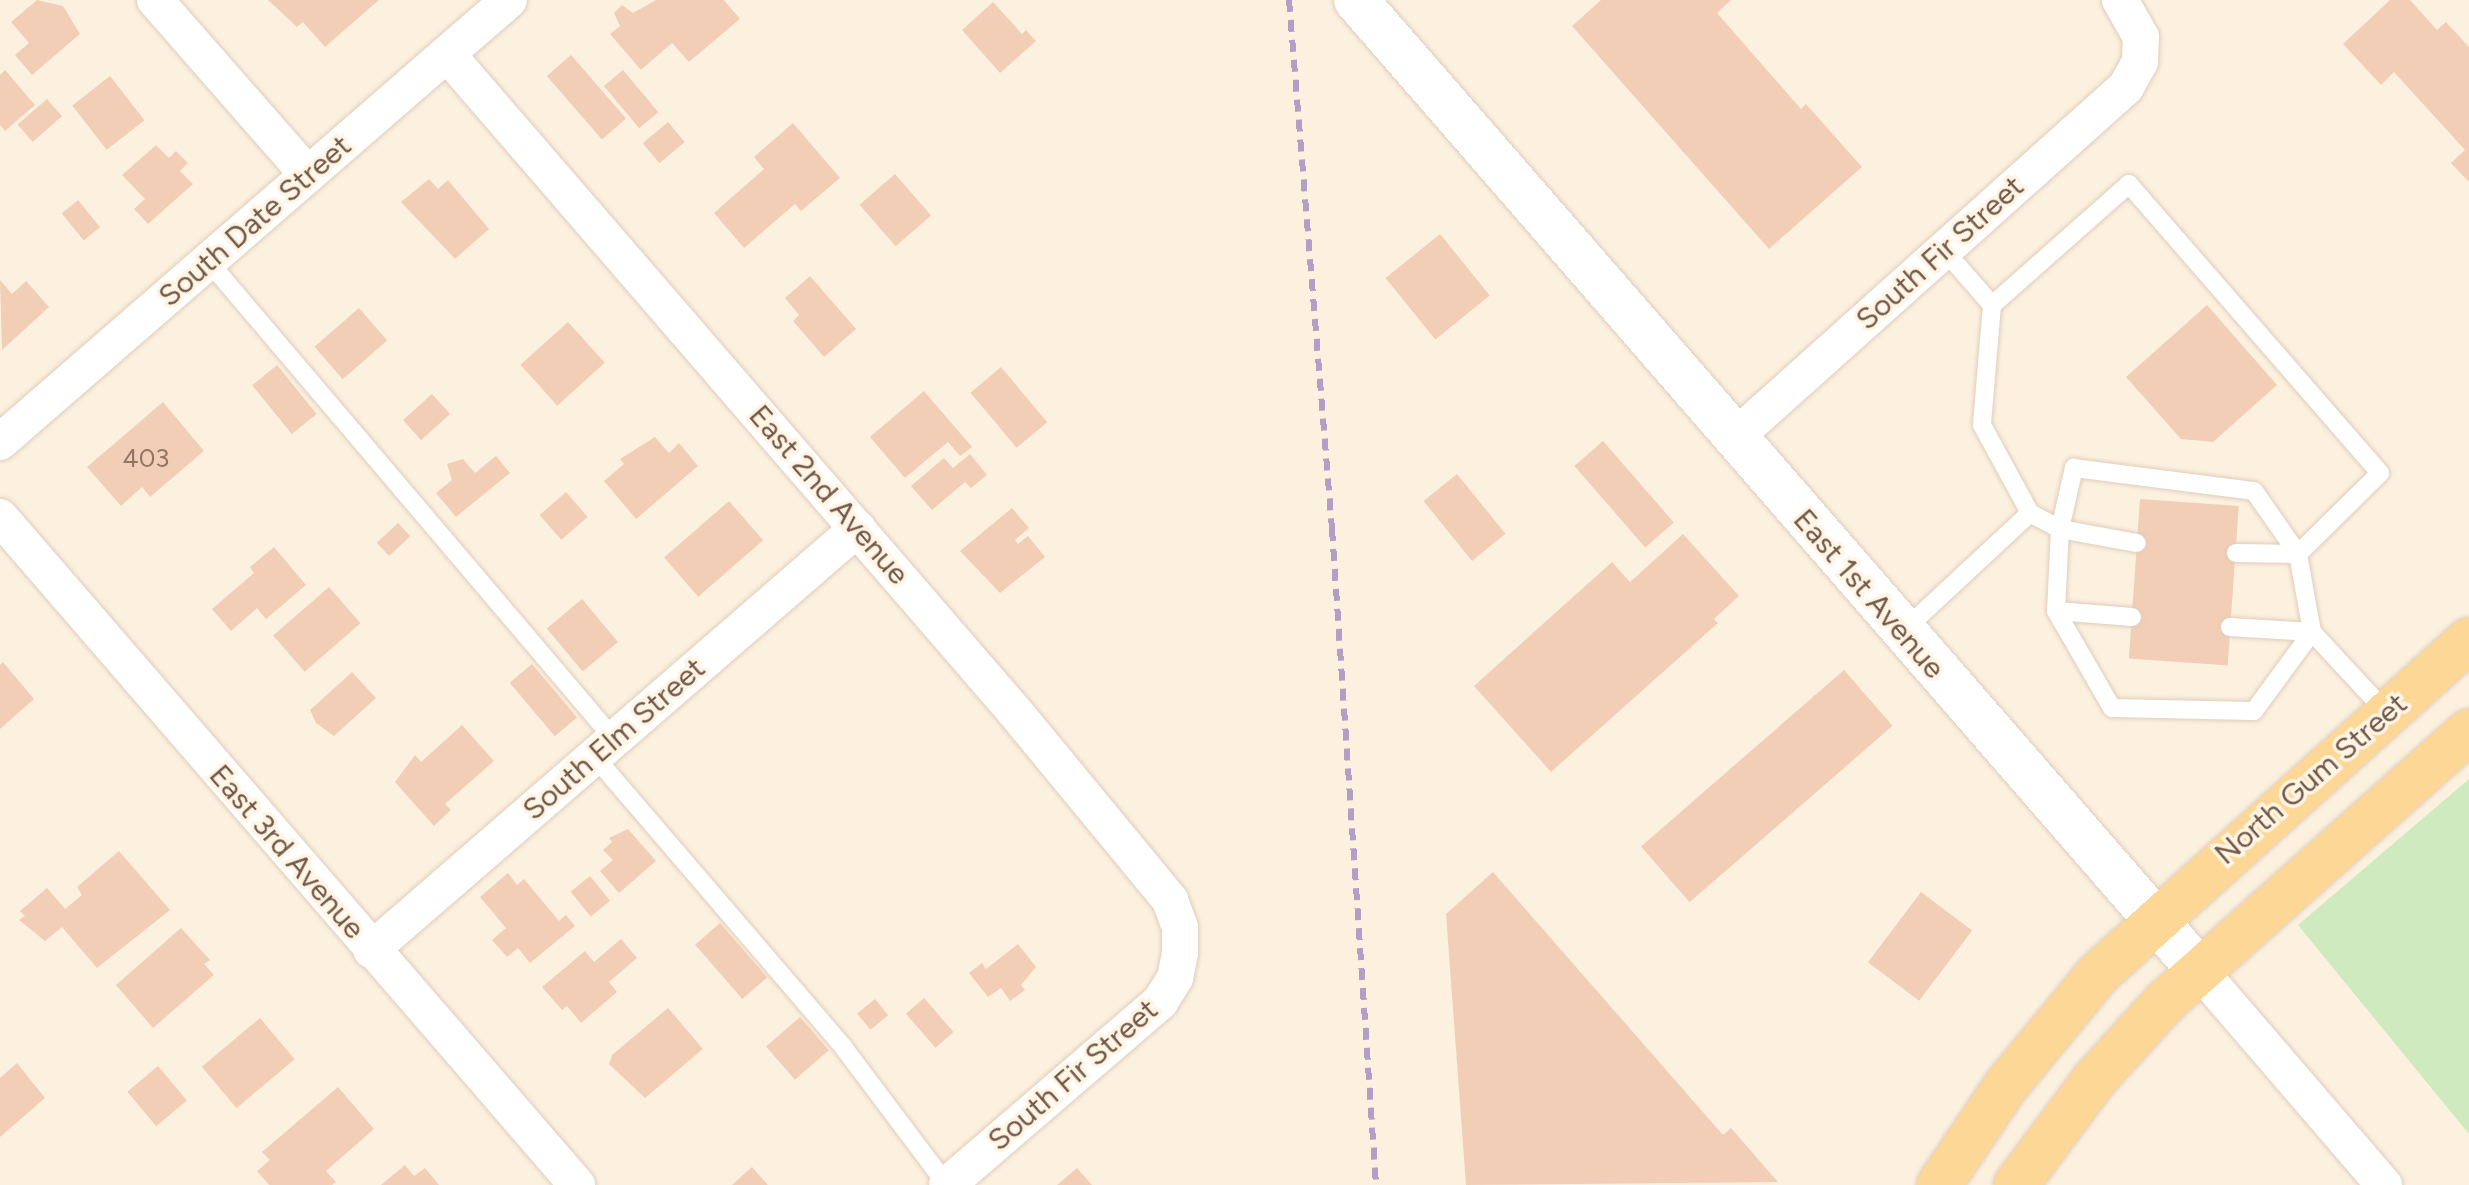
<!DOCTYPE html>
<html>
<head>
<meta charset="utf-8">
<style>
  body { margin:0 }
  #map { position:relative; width:2469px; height:1185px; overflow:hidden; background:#fcf1df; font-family:Figtree,sans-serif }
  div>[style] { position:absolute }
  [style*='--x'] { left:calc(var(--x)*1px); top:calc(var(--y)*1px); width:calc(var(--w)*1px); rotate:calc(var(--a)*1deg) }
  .green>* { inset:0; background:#cfeabe }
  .building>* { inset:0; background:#f2ceb6; transform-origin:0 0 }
  .roads { filter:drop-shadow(0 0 2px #e0cdbb) drop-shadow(0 0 2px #e0cdbb) }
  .lane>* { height:18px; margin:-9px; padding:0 9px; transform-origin:9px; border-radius:9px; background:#fff }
  .street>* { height:36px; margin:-18px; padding:0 18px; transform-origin:18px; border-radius:18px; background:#fff }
  .secondary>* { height:44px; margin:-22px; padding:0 22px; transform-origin:22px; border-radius:22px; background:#fff }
  .primary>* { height:44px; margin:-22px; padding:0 22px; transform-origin:22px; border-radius:22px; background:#fdd796 }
  .rail>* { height:6px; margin-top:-3px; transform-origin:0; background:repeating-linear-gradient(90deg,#b39fc5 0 12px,transparent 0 20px) }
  span { translate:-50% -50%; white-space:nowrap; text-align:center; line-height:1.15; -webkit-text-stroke:7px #fff5e5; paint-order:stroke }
  .number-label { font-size:26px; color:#937563 }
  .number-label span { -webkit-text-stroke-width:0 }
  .street-label { font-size:30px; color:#735747 }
</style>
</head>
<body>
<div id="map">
  <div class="green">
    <div style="clip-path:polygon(2469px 779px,2469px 1134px,2298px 925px)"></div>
  </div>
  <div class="building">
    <div style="clip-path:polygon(37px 0,63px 6px,80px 34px,32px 75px,15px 55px,29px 43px,11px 22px)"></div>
    <div style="clip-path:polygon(268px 0,379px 0,325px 47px,303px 22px,297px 27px)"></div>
    <div style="clip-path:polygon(656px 0,724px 0,740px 19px,689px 62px,672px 43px,641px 70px,610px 34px,620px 26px,614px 13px,622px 5px,633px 13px)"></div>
    <div style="clip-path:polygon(1601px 0,1731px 0,1717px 13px,1801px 109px,1806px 104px,1862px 167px,1769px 249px,1572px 26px)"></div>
    <div style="clip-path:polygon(2390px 0,2410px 0,2437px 30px,2446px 22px,2469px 47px,2469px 182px,2451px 163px,2465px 150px,2394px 72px,2381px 85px,2343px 44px)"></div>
    <div style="clip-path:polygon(993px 2px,1022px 34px,1026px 30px,1036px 41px,1000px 73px,962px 30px)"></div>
    <div style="left:571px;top:55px;width:84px;height:32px;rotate:49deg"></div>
    <div style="clip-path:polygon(5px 70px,35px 105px,5px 131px,0 125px,0 75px)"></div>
    <div style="left:623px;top:70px;width:55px;height:25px;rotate:50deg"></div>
    <div style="left:110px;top:76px;width:56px;height:48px;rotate:52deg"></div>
    <div style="left:47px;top:99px;width:23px;height:39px;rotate:49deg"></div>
    <div style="left:668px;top:122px;width:26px;height:33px;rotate:50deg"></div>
    <div style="clip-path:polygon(793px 123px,840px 178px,801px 211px,795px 204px,744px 248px,714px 213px,764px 169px,754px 157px)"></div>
    <div style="clip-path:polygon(156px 145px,169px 158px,176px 151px,188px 163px,180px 171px,193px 184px,148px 224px,134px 209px,145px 199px,122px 175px)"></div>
    <div style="left:895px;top:174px;width:55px;height:47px;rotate:49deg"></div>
    <div style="clip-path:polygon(429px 179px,438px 189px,448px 180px,489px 229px,455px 259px,401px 202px)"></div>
    <div style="left:78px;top:200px;width:35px;height:21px;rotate:51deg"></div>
    <div style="left:1440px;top:234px;width:79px;height:70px;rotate:51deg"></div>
    <div style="clip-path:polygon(810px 276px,856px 329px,824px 357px,793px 321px,799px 315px,785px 298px)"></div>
    <div style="clip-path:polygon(0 280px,12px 294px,26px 281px,49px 307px,2px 350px)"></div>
    <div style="clip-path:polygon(2207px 305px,2277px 385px,2213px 442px,2181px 439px,2126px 377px)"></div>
    <div style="left:359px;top:308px;width:43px;height:59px;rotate:49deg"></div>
    <div style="left:568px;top:322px;width:55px;height:64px;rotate:48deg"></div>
    <div style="left:277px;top:365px;width:63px;height:32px;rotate:51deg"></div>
    <div style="left:1001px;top:367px;width:72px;height:40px;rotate:50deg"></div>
    <div style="clip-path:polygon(924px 391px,972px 447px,960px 456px,948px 442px,905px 478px,870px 437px)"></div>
    <div style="left:432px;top:394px;width:27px;height:39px;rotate:48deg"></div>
    <div style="clip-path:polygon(163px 402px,204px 451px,150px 497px,142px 487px,121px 506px,87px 467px)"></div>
    <div style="clip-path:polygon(655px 437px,669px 453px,679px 443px,698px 466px,636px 519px,604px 481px,624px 464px,620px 459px)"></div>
    <div style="left:1603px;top:441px;width:108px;height:38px;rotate:49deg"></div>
    <div style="clip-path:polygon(970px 454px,987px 475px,971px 488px,965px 482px,932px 510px,911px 486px,944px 458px,953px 468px)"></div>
    <div style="clip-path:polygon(496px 456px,510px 473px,456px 517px,436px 493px,452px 480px,447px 464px,463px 459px,475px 473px)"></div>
    <div style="left:1457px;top:474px;width:77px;height:43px;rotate:51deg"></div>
    <div style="left:566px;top:492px;width:33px;height:35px;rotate:49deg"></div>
    <div style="left:2140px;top:499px;width:99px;height:160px;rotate:4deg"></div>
    <div style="left:729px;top:501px;width:52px;height:86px;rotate:49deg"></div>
    <div style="clip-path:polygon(1012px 508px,1029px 528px,1015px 540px,1018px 544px,1028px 536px,1045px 557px,1000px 593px,960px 551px)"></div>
    <div style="left:398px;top:523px;width:18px;height:29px;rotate:47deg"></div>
    <div style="clip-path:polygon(1683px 534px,1739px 596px,1714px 619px,1718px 623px,1551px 772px,1474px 686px,1612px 562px,1630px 582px)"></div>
    <div style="clip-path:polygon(274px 547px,306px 585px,266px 619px,257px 608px,231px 631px,212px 609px,254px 573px,250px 567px)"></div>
    <div style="left:329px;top:587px;width:48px;height:74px;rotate:49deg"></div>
    <div style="left:582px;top:599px;width:56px;height:46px;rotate:50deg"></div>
    <div style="clip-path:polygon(3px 662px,34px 699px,0 729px,0 665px)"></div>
    <div style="left:532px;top:664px;width:70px;height:29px;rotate:50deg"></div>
    <div style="left:1844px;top:670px;width:74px;height:269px;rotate:49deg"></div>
    <div style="clip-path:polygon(352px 672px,376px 698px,334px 736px,316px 723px,310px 710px)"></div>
    <div style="clip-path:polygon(462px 725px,494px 761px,445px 804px,451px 810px,434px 826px,395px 782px,415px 755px,421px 762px)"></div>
    <div style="clip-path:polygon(628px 829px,656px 861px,619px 893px,600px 871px,613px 860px,603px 850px,612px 842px,609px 838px)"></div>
    <div style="clip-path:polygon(119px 851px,170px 910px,97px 968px,62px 927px,45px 941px,19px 920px,25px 916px,20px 911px,47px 888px,65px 909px,82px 895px,77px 887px)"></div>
    <div style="clip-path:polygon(1493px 872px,1723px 1135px,1731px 1128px,1778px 1182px,1466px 1185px,1446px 914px)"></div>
    <div style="clip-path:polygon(508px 873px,517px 885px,524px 879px,559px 921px,566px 915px,575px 926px,530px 963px,518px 948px,507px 957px,492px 940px,506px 928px,480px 897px)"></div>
    <div style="left:590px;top:876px;width:32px;height:25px;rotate:51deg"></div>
    <div style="left:1921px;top:892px;width:64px;height:88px;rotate:37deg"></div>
    <div style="left:720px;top:923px;width:72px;height:33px;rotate:49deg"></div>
    <div style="clip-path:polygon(181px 928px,210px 960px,204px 964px,214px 975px,153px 1028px,116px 985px)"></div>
    <div style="clip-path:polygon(621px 939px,637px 958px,609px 982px,617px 992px,581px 1023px,567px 1006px,562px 1010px,542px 987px,585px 951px,594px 962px)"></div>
    <div style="clip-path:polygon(1018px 944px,1036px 967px,1021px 985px,1025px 990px,1010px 1001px,1001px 988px,988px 997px,969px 973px,982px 963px,986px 969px)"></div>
    <div style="left:924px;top:998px;width:45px;height:24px;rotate:49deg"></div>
    <div style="left:875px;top:999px;width:21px;height:23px;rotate:51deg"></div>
    <div style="clip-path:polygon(668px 1008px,703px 1049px,645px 1098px,609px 1064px,612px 1055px)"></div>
    <div style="left:800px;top:1017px;width:44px;height:45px;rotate:49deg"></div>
    <div style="left:260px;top:1018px;width:54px;height:76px;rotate:50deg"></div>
    <div style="clip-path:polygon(17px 1063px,45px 1098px,0 1137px,0 1078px)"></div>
    <div style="left:158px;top:1066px;width:45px;height:40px;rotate:50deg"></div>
    <div style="clip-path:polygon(338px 1087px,374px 1129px,326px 1171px,336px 1182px,332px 1185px,269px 1185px,257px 1171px,270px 1160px,262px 1152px)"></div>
    <div style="clip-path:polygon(405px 1165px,414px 1176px,425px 1168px,439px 1185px,381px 1185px)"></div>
    <div style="clip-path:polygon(752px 1167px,768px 1185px,732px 1185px)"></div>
    <div style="clip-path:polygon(1077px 1168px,1092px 1185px,1057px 1185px)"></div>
  </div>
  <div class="roads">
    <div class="lane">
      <div style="--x:1943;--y:249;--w:74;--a:48.8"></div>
      <div style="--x:209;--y:262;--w:626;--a:49.67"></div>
      <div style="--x:2236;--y:553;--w:62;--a:0.9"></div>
      <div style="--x:2298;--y:554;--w:79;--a:79.8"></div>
      <div style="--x:2312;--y:632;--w:109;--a:47.2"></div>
      <div style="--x:2056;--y:611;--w:112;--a:60"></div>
      <div style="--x:2112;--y:708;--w:142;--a:1.2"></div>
      <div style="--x:2254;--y:711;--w:98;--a:-53.7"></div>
      <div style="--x:2132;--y:617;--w:76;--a:-175.5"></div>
      <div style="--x:2056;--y:611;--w:82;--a:-87.2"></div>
      <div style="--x:2060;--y:529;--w:63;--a:-77.1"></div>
      <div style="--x:2074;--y:468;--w:181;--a:7.3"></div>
      <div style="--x:2254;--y:491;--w:77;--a:55.1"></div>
      <div style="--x:2298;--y:554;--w:115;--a:-44.6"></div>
      <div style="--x:2380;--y:473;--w:383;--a:-131"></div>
      <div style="--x:2129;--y:184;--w:183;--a:138.5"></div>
      <div style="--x:1992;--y:305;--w:120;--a:94.8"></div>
      <div style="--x:1982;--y:425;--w:100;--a:61.4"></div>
      <div style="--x:2030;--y:513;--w:34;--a:28"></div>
      <div style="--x:2060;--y:529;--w:78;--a:10.3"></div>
      <div style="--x:2230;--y:627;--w:82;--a:3.5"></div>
      <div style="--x:1903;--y:631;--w:173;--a:-42.9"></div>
      <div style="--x:594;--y:756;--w:384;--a:49.4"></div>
      <div style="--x:844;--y:1048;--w:171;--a:53.1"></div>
    </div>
    <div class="street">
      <div style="--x:155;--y:0;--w:232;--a:48.8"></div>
      <div style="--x:447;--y:54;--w:869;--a:49.2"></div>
      <div style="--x:1015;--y:712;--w:244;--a:50.5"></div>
      <div style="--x:1170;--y:900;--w:29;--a:70"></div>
      <div style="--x:1180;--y:927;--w:26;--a:90"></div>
      <div style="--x:1180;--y:953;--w:25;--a:101"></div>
      <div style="--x:1175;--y:978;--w:28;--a:122"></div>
      <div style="--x:1160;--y:1002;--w:281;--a:139.3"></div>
      <div style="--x:1733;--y:439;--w:528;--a:-41.85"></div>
      <div style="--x:2126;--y:87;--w:29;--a:-61"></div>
      <div style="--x:2140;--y:62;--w:25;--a:-88"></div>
      <div style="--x:2141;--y:37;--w:43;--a:-119.6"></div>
      <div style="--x:0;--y:442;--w:674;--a:-40.97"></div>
      <div style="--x:0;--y:517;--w:883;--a:49.18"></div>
      <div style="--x:371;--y:950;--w:644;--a:-40.91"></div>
      <div style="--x:2199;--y:970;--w:284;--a:49.3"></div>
    </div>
    <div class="secondary">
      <div style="--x:1356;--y:0;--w:1285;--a:49.01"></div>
    </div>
    <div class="primary">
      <div style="--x:1939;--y:1185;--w:118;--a:-56"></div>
      <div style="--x:2005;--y:1087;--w:146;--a:-50.5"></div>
      <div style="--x:2098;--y:974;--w:499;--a:-42"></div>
      <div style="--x:2016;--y:1185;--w:132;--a:-53.3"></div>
      <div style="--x:2095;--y:1079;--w:104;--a:-47.7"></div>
      <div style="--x:2165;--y:1002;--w:407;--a:-41.7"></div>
    </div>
  </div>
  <div class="rail">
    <div style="--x:1289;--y:0;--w:531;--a:85.35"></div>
    <div style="--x:1332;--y:529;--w:657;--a:86.16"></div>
  </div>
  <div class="number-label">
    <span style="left:146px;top:459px">403</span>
  </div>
  <div class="street-label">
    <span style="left:255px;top:221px;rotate:-41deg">South Date Street</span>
    <span style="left:1940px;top:253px;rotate:-42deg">South Fir Street</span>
    <span style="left:829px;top:495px;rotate:49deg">East 2nd Avenue</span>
    <span style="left:1869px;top:594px;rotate:49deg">East 1st Avenue</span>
    <span style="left:614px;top:739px;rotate:-41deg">South Elm Street</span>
    <span style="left:2311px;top:779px;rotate:-41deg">North Gum Street</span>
    <span style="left:287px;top:852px;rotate:49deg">East 3rd Avenue</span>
    <span style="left:1073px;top:1075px;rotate:-41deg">South Fir Street</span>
  </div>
</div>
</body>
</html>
